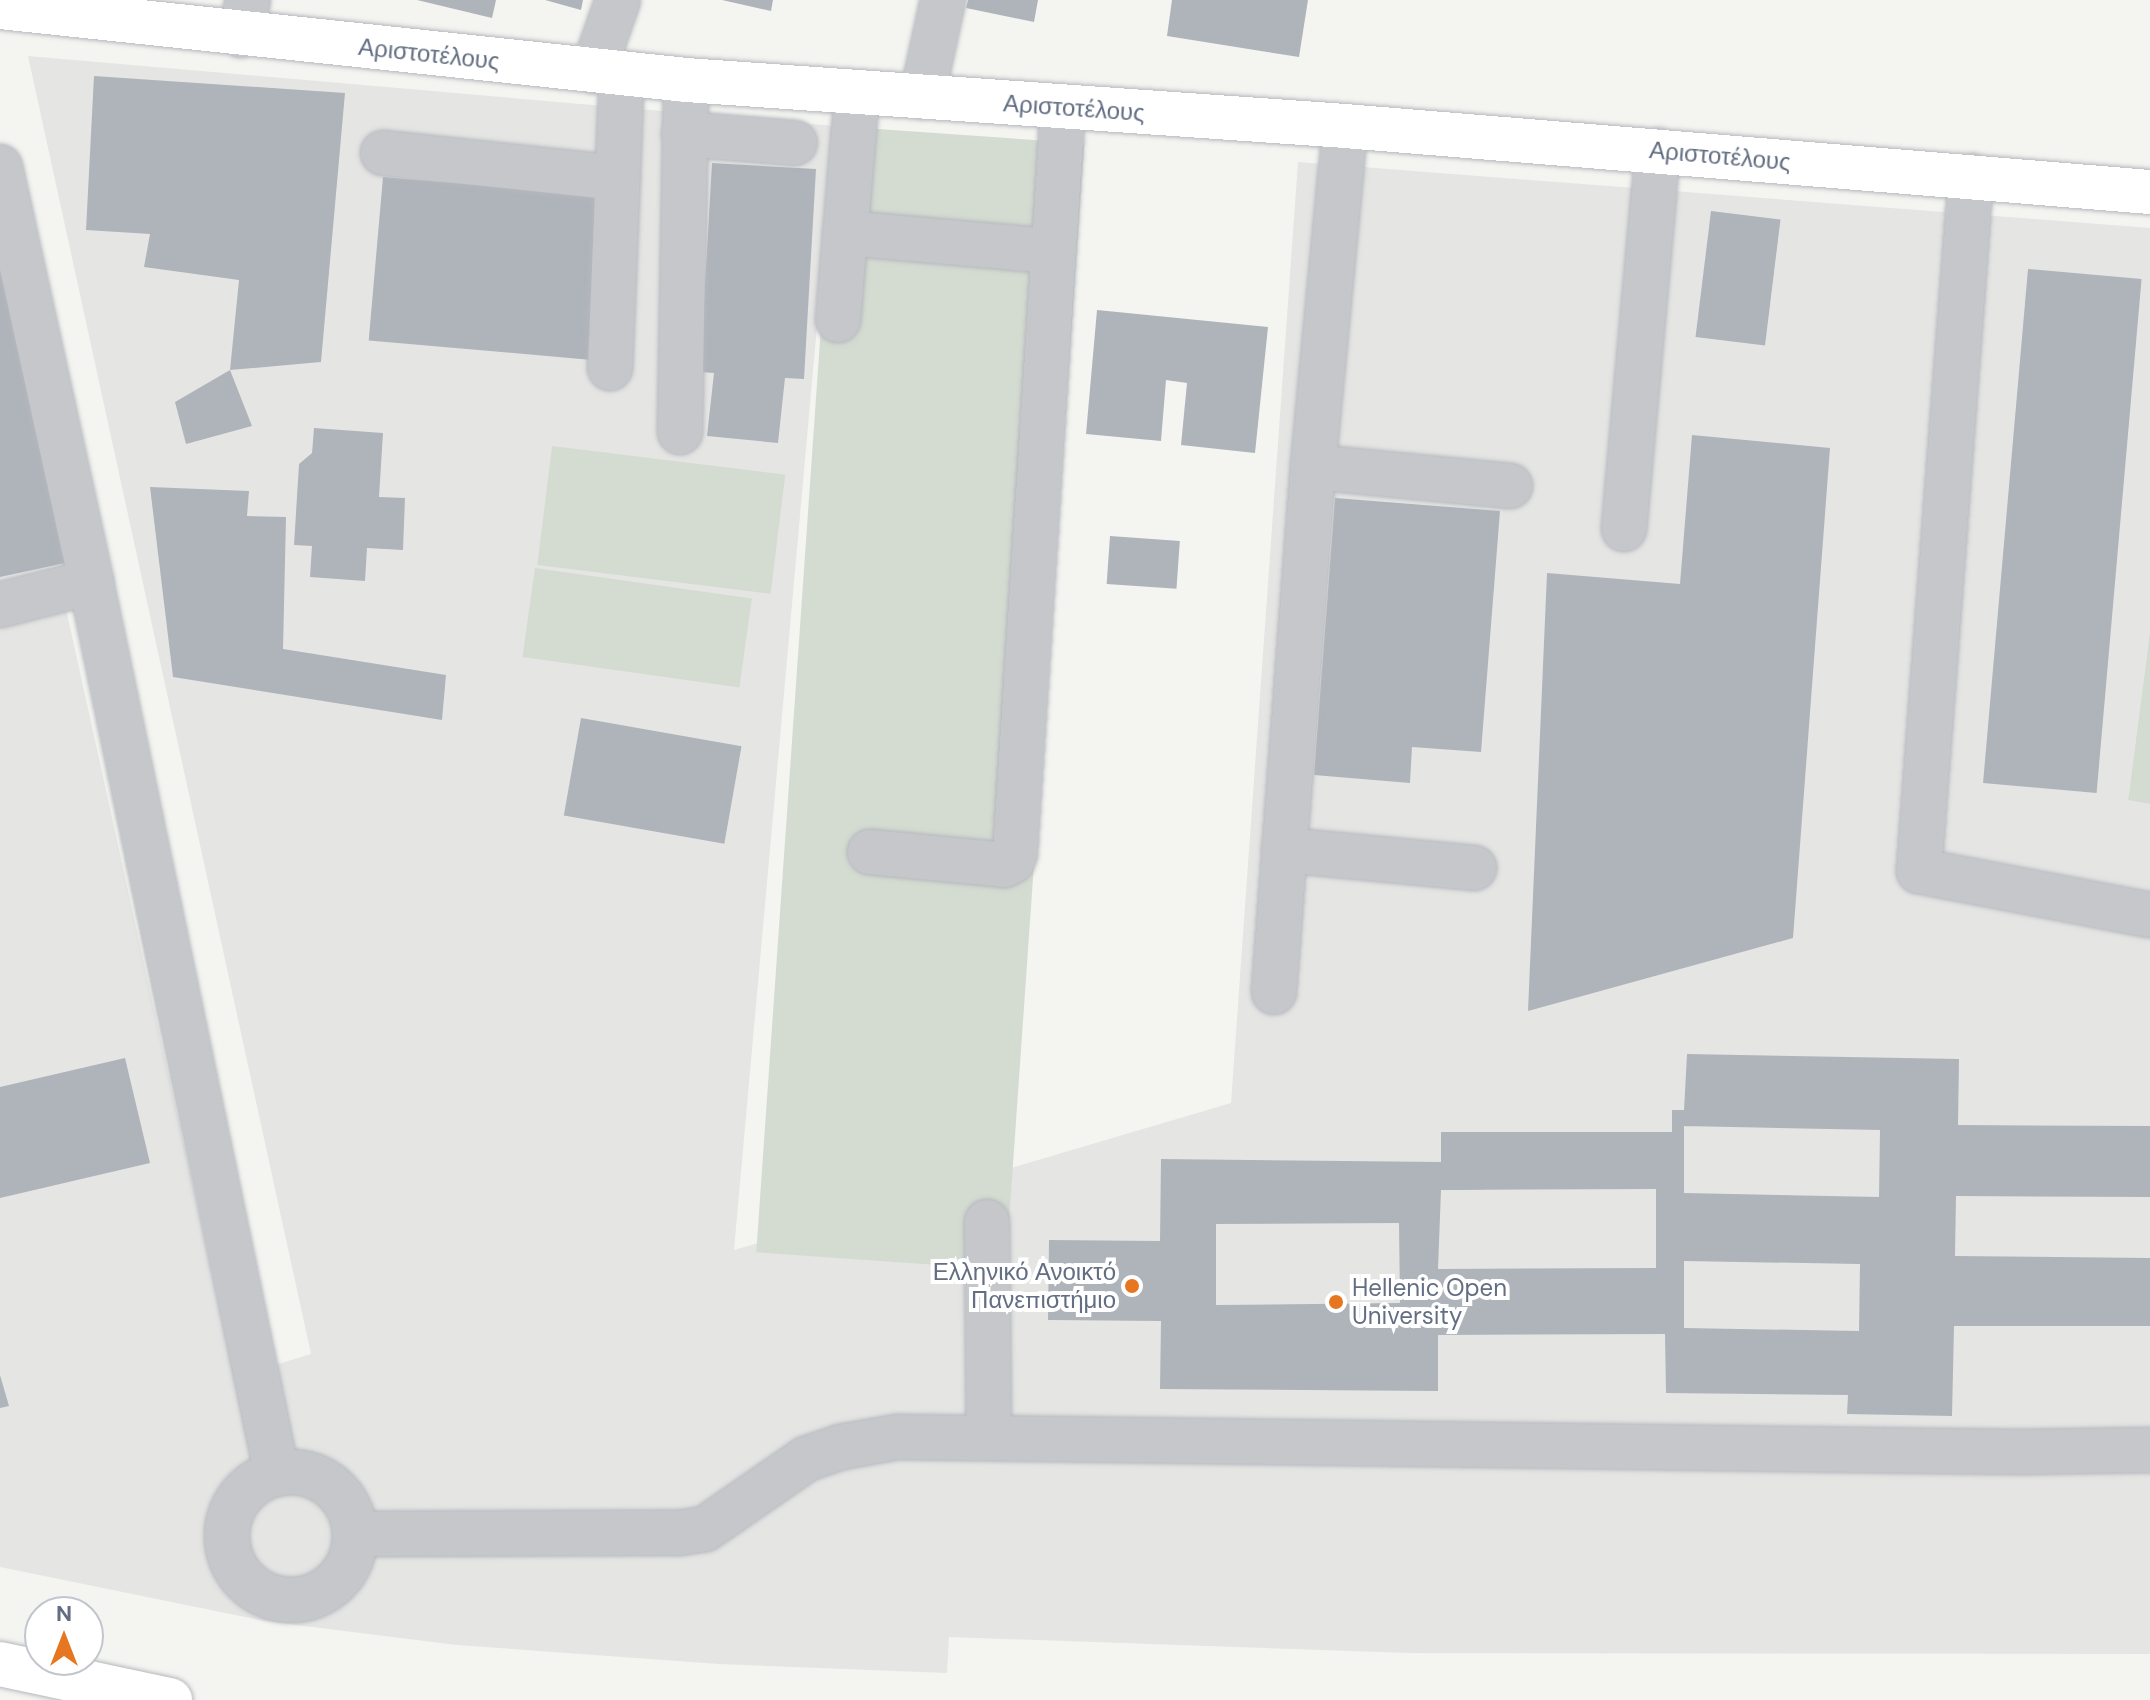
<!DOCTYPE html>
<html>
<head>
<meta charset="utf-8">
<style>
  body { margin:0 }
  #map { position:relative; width:2150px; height:1700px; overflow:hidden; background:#f4f5f1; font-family:"DM Sans",sans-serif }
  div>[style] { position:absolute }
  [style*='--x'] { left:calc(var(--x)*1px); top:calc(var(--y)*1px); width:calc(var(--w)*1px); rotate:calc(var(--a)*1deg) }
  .built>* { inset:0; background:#e5e5e4 }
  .green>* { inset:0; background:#d4dcd2; transform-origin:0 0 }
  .building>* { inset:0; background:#afb4bb; transform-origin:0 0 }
  .roads { filter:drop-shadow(0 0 2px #b5b8bd) drop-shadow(0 0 2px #b5b8bd) }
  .minor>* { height:44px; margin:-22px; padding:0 22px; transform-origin:22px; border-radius:22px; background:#c5c7cb }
  .minor>.ring { margin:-22px; padding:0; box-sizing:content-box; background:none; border:44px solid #c5c7cb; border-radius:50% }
  .major>* { height:44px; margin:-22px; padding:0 22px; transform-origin:22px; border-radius:22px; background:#fff }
  .dots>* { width:22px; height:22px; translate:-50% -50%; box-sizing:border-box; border:4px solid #fff; border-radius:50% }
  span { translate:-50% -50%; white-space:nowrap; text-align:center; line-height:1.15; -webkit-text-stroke:8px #fff; paint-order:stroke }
  .street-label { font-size:24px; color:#636e83 }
  .poi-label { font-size:24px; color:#636e83 }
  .right { translate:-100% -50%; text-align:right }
  .left { translate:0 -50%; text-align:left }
  .north { position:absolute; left:24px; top:1596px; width:80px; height:80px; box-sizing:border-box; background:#fff; border:2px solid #c1c5cd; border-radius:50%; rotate:0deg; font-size:22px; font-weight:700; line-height:32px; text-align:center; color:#636e83 }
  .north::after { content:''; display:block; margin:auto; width:28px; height:36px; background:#e67620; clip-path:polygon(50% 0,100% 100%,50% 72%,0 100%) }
</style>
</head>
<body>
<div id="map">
  <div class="built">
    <div style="clip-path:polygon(28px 56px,835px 126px,734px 1250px,1231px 1103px,1298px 162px,2150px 228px,2150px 631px,2128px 799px,2150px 804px,2150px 1654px,1410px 1653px,949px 1637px,947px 1673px,719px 1664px,457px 1645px,264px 1621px,0 1567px,0 246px,77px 600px,65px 604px,235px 1377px,311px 1354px)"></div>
  </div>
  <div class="green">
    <div style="left:835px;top:126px;width:250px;height:1129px;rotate:4deg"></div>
    <div style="left:552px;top:446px;width:235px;height:120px;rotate:7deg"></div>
    <div style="left:535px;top:568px;width:219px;height:90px;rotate:8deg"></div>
    <div style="clip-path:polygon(2150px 631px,2150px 804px,2128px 800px)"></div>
  </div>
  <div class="building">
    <div style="clip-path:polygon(417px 0,496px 0,492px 18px)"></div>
    <div style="clip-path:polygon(545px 0,583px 0,581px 10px)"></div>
    <div style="clip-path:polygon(722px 0,773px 0,771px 11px)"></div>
    <div style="clip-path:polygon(968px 0,1038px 0,1034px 22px,966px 8px)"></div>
    <div style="clip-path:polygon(1172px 0,1308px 0,1299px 57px,1167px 36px)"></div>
    <div style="clip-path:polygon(94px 76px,345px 93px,321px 362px,230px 370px,239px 280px,144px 267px,150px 234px,86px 230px)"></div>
    <div style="clip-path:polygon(712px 163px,816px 169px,804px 379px,785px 378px,778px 443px,707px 436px,714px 373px,700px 372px)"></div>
    <div style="left:383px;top:177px;width:221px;height:164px;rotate:5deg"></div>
    <div style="left:1711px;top:211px;width:70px;height:127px;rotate:7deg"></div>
    <div style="clip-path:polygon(0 252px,70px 562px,0 577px)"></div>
    <div style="left:2028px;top:269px;width:114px;height:516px;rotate:5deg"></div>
    <div style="clip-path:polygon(1097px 310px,1268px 327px,1255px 453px,1181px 445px,1187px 383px,1166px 380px,1161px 441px,1086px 434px)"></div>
    <div style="clip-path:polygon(230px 370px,252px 426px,186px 444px,175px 402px)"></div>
    <div style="clip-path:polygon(314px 428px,383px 433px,379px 497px,405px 498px,403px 550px,367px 548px,365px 581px,310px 577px,312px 546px,294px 545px,299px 464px,312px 453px)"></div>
    <div style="clip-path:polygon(1692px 435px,1830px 448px,1793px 938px,1528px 1011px,1547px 573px,1680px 584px)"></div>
    <div style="clip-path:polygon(150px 487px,249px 491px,247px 516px,286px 517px,283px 649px,446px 675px,442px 720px,173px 677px)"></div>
    <div style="clip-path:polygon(1335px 498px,1500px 511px,1481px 752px,1412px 747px,1410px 783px,1314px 775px)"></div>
    <div style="left:1110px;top:536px;width:70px;height:48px;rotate:4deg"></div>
    <div style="left:581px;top:718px;width:163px;height:99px;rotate:10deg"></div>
    <div style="clip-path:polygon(evenodd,1687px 1054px,1959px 1059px,1958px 1125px,2150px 1126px,2150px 1197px,1956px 1196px,1955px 1256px,2150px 1258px,2150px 1326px,1954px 1326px,1952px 1416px,1847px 1414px,1848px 1395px,1666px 1393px,1665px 1334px,1438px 1335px,1438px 1391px,1160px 1389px,1161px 1321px,1048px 1320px,1049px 1240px,1160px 1241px,1161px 1159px,1441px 1162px,1441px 1132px,1672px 1132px,1672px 1110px,1684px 1110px,1687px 1054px,1684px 1126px,1880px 1130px,1879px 1197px,1684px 1193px,1684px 1126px,1687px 1054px,1656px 1189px,1656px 1268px,1438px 1269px,1441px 1190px,1656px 1189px,1687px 1054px,1399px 1223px,1400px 1303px,1216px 1305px,1216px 1224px,1399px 1223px,1687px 1054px,1684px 1261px,1860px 1264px,1859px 1331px,1684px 1328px,1684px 1261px)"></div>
    <div style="clip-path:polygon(125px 1058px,150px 1163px,0 1198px,0 1087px)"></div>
    <div style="clip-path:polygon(0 1375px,9px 1406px,0 1408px)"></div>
  </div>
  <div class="roads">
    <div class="minor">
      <div style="--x:241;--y:35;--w:36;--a:-79"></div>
      <div style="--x:593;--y:71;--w:75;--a:-70.6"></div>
      <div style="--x:922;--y:97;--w:99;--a:-77.8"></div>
      <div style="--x:684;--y:134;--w:111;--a:4.6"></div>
      <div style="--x:383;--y:153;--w:236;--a:6.1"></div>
      <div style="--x:0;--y:167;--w:425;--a:77.6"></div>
      <div style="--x:91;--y:582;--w:911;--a:78.22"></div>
      <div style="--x:1971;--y:176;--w:697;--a:94.28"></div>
      <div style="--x:1919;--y:871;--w:235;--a:10.8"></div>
      <div style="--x:845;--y:233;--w:208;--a:5"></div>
      <div style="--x:838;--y:320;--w:228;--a:-85.2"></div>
      <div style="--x:610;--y:368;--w:294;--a:-87.7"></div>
      <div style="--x:680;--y:432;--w:352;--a:-89"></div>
      <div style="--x:1313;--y:467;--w:198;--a:5.5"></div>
      <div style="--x:1624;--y:529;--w:380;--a:-84.9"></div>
      <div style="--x:0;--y:605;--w:94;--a:-14.2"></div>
      <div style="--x:1284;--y:850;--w:191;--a:5.4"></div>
      <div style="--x:870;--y:852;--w:135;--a:5.5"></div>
      <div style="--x:1004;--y:865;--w:9;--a:-27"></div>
      <div style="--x:1012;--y:861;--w:9;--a:-69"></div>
      <div style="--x:1015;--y:853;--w:748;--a:-86.32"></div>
      <div style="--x:1274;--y:992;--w:526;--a:-85.75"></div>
      <div style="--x:1313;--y:467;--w:342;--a:-84.6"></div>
      <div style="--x:987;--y:1222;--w:215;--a:89.5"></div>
      <div class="ring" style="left:227px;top:1472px;width:84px;height:84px"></div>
      <div style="--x:355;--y:1534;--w:324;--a:-0.2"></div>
      <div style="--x:679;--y:1533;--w:26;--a:-9"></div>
      <div style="--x:705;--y:1529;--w:123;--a:-34.7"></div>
      <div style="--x:806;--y:1459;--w:37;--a:-19"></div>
      <div style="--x:841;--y:1447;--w:58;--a:-10"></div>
      <div style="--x:898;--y:1437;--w:1123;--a:0.77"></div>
      <div style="--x:2021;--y:1452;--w:129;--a:-0.9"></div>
    </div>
    <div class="major">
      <div style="--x:0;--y:7;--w:690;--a:6.07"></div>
      <div style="--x:686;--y:80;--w:661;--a:3.99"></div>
      <div style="--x:1345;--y:126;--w:808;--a:4.69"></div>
      <div style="--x:0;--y:1664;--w:174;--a:12"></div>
    </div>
  </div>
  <div class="dots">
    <div style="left:1132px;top:1286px;background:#e67620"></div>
    <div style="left:1336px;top:1302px;background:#e67620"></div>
  </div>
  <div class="street-label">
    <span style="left:429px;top:54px;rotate:6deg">Αριστοτέλους</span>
    <span style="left:1074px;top:108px;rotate:4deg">Αριστοτέλους</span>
    <span style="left:1720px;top:156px;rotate:5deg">Αριστοτέλους</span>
  </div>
  <div class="poi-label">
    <span class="right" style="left:1116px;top:1286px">Ελληνικό Ανοικτό<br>Πανεπιστήμιο</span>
    <span class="left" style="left:1352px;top:1302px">Hellenic Open<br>University</span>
  </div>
  <div class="north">N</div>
</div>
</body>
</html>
